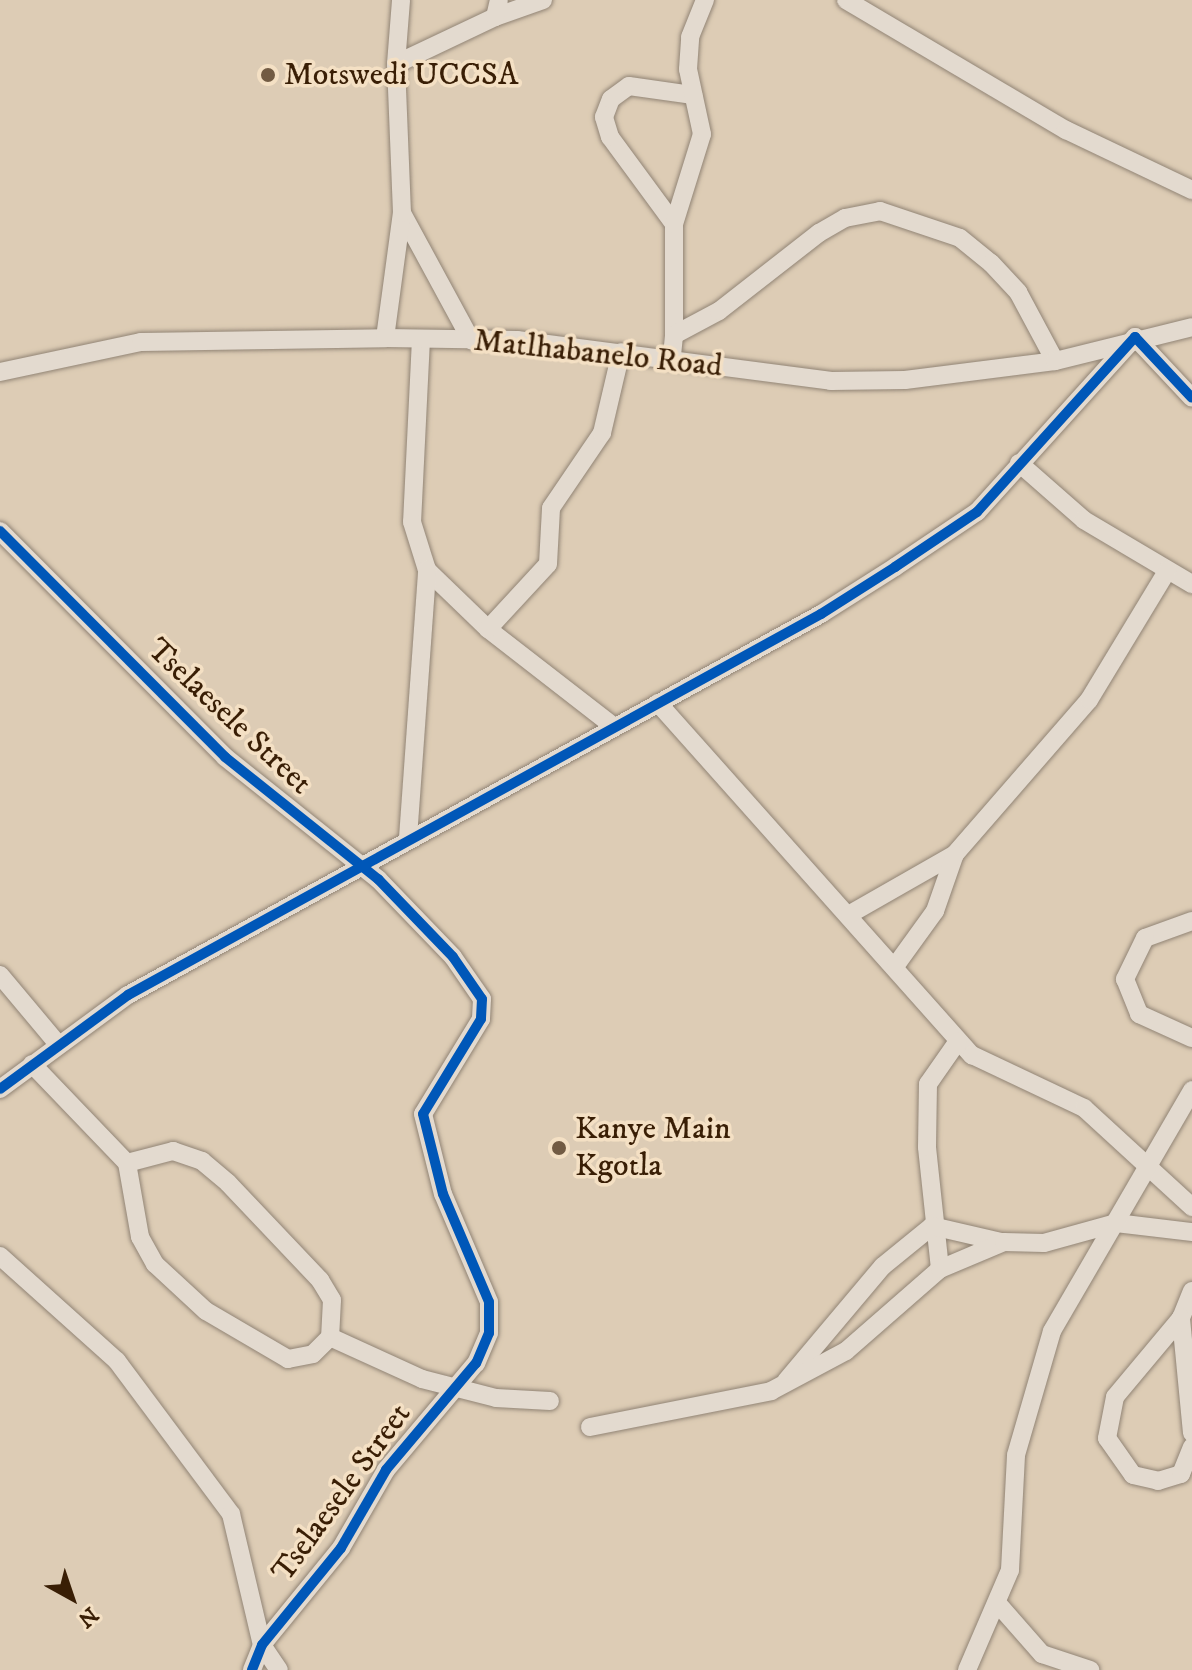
<!DOCTYPE html>
<html>
<head>
<meta charset="utf-8">
<style>
  body { margin:0 }
  #map { position:relative; width:1192px; height:1670px; overflow:hidden; background:#ddccb5; font-family:"IM FELL DW Pica",serif }
  div>[style] { position:absolute }
  [style*='--x'] { left:calc(var(--x)*1px); top:calc(var(--y)*1px); width:calc(var(--w)*1px); rotate:calc(var(--a)*1deg) }
  .roads { filter:drop-shadow(0 0 2px #918475) drop-shadow(0 0 2px #918475) }
  .street>* { height:18px; margin:-9px; padding:0 9px; transform-origin:9px; border-radius:9px; background:#e3dacf }
  .cycleway>* { height:10px; margin:-5px; padding:0 5px; transform-origin:5px; border-radius:5px; background:#0057b8 }
  .dots>* { width:22px; height:22px; translate:-50% -50%; box-sizing:border-box; border:4px solid #f4e0c4; border-radius:50% }
  span { translate:-50% -50%; white-space:nowrap; text-align:center; line-height:1.15; -webkit-text-stroke:7px #f4e0c4; paint-order:stroke }
  .poi-label { font-size:32px; color:#391e05 }
  .left { translate:0 -50%; text-align:left }
  .street-label { font-size:32px; color:#391e05 }
  .north { position:absolute; left:32px; top:1558px; width:80px; height:80px; -webkit-text-stroke:6px #f4e0c4; paint-order:stroke; rotate:140deg; font-size:22px; font-weight:700; line-height:32px; text-align:center; color:#391e05 }
  .north::after { content:''; display:block; margin:auto; width:28px; height:36px; background:#391e05; clip-path:polygon(50% 0,100% 100%,50% 72%,0 100%) }
</style>
</head>
<body>
<div id="map">
  <div class="roads">
    <div class="street">
      <div style="--x:846;--y:0;--w:256;--a:30.6"></div>
      <div style="--x:1066;--y:130;--w:140;--a:25.5"></div>
      <div style="--x:495;--y:17;--w:51;--a:-19.5"></div>
      <div style="--x:396;--y:64;--w:110;--a:-25.4"></div>
      <div style="--x:495;--y:17;--w:17;--a:-77"></div>
      <div style="--x:402;--y:213;--w:145;--a:61.5"></div>
      <div style="--x:674;--y:224;--w:108;--a:-126.3"></div>
      <div style="--x:610;--y:137;--w:21;--a:-107"></div>
      <div style="--x:604;--y:117;--w:19;--a:-69"></div>
      <div style="--x:611;--y:99;--w:22;--a:-36"></div>
      <div style="--x:629;--y:86;--w:65;--a:8"></div>
      <div style="--x:674;--y:335;--w:111;--a:-90"></div>
      <div style="--x:674;--y:224;--w:94;--a:-72.7"></div>
      <div style="--x:702;--y:134;--w:66;--a:-102.2"></div>
      <div style="--x:688;--y:69;--w:32;--a:-86"></div>
      <div style="--x:690;--y:37;--w:40;--a:-68"></div>
      <div style="--x:385;--y:338;--w:126;--a:-82.3"></div>
      <div style="--x:402;--y:213;--w:149;--a:-92.3"></div>
      <div style="--x:396;--y:64;--w:64;--a:-85.5"></div>
      <div style="--x:421;--y:339;--w:183;--a:92.8"></div>
      <div style="--x:412;--y:522;--w:50;--a:72.6"></div>
      <div style="--x:427;--y:570;--w:85;--a:44"></div>
      <div style="--x:488;--y:629;--w:158;--a:37.8"></div>
      <div style="--x:672;--y:355;--w:20;--a:-84"></div>
      <div style="--x:674;--y:335;--w:51;--a:-28.1"></div>
      <div style="--x:719;--y:311;--w:127;--a:-38"></div>
      <div style="--x:819;--y:233;--w:30;--a:-30"></div>
      <div style="--x:845;--y:218;--w:36;--a:-11"></div>
      <div style="--x:880;--y:211;--w:84;--a:18.6"></div>
      <div style="--x:960;--y:238;--w:40;--a:39"></div>
      <div style="--x:991;--y:263;--w:40;--a:47"></div>
      <div style="--x:1018;--y:292;--w:78;--a:61.8"></div>
      <div style="--x:0;--y:372;--w:144;--a:-12"></div>
      <div style="--x:141;--y:342;--w:244;--a:-0.9"></div>
      <div style="--x:385;--y:338;--w:132;--a:0.9"></div>
      <div style="--x:517;--y:340;--w:317;--a:7.4"></div>
      <div style="--x:831;--y:381;--w:74;--a:-0.8"></div>
      <div style="--x:905;--y:380;--w:151;--a:-7.2"></div>
      <div style="--x:1055;--y:361;--w:141;--a:-13.9"></div>
      <div style="--x:1019;--y:463;--w:86;--a:41.2"></div>
      <div style="--x:1084;--y:520;--w:126;--a:30.7"></div>
      <div style="--x:0;--y:531;--w:319;--a:45.1"></div>
      <div style="--x:225;--y:757;--w:196;--a:38.6"></div>
      <div style="--x:378;--y:879;--w:108;--a:46.1"></div>
      <div style="--x:453;--y:957;--w:51;--a:55.4"></div>
      <div style="--x:482;--y:999;--w:20;--a:93"></div>
      <div style="--x:481;--y:1019;--w:111;--a:121.4"></div>
      <div style="--x:423;--y:1114;--w:82;--a:76"></div>
      <div style="--x:443;--y:1194;--w:117;--a:66.9"></div>
      <div style="--x:489;--y:1302;--w:31;--a:90"></div>
      <div style="--x:489;--y:1333;--w:33;--a:113"></div>
      <div style="--x:476;--y:1363;--w:140;--a:130.1"></div>
      <div style="--x:386;--y:1470;--w:90;--a:120"></div>
      <div style="--x:341;--y:1548;--w:125;--a:129.2"></div>
      <div style="--x:262;--y:1645;--w:27;--a:112"></div>
      <div style="--x:488;--y:629;--w:88;--a:-47.3"></div>
      <div style="--x:548;--y:564;--w:56;--a:-86.9"></div>
      <div style="--x:551;--y:508;--w:91;--a:-55.8"></div>
      <div style="--x:602;--y:433;--w:83;--a:-76.8"></div>
      <div style="--x:658;--y:703;--w:472;--a:48.3"></div>
      <div style="--x:972;--y:1055;--w:124;--a:25.3"></div>
      <div style="--x:1084;--y:1108;--w:147;--a:42.5"></div>
      <div style="--x:408;--y:838;--w:269;--a:-85.9"></div>
      <div style="--x:850;--y:914;--w:121;--a:-29.7"></div>
      <div style="--x:955;--y:854;--w:204;--a:-49"></div>
      <div style="--x:1089;--y:700;--w:151;--a:-58.8"></div>
      <div style="--x:1192;--y:921;--w:50;--a:160.1"></div>
      <div style="--x:1145;--y:938;--w:46;--a:116"></div>
      <div style="--x:1125;--y:979;--w:38;--a:68"></div>
      <div style="--x:1139;--y:1014;--w:58;--a:24.4"></div>
      <div style="--x:896;--y:965;--w:67;--a:-54.2"></div>
      <div style="--x:935;--y:911;--w:60;--a:-70.7"></div>
      <div style="--x:0;--y:975;--w:89;--a:50"></div>
      <div style="--x:32;--y:1064;--w:137;--a:46.2"></div>
      <div style="--x:127;--y:1163;--w:48;--a:-14.6"></div>
      <div style="--x:173;--y:1151;--w:31;--a:19"></div>
      <div style="--x:202;--y:1161;--w:34;--a:40"></div>
      <div style="--x:228;--y:1183;--w:134;--a:46.5"></div>
      <div style="--x:320;--y:1280;--w:23;--a:59"></div>
      <div style="--x:332;--y:1300;--w:37;--a:93"></div>
      <div style="--x:0;--y:1089;--w:159;--a:-36.3"></div>
      <div style="--x:128;--y:995;--w:791;--a:-28.8"></div>
      <div style="--x:821;--y:614;--w:88;--a:-32.4"></div>
      <div style="--x:895;--y:567;--w:99;--a:-33.9"></div>
      <div style="--x:977;--y:512;--w:236;--a:-47.9"></div>
      <div style="--x:1135;--y:337;--w:83;--a:46.9"></div>
      <div style="--x:127;--y:1163;--w:75;--a:80"></div>
      <div style="--x:140;--y:1237;--w:31;--a:61"></div>
      <div style="--x:155;--y:1264;--w:69;--a:42.7"></div>
      <div style="--x:206;--y:1311;--w:95;--a:30.3"></div>
      <div style="--x:288;--y:1359;--w:25;--a:-11"></div>
      <div style="--x:313;--y:1354;--w:24;--a:-45"></div>
      <div style="--x:330;--y:1337;--w:101;--a:24.5"></div>
      <div style="--x:422;--y:1379;--w:76;--a:14.4"></div>
      <div style="--x:496;--y:1398;--w:54;--a:3.2"></div>
      <div style="--x:0;--y:1256;--w:157;--a:41.9"></div>
      <div style="--x:117;--y:1361;--w:191;--a:53.3"></div>
      <div style="--x:231;--y:1514;--w:135;--a:76.7"></div>
      <div style="--x:262;--y:1645;--w:30;--a:56"></div>
      <div style="--x:940;--y:1269;--w:123;--a:-96.1"></div>
      <div style="--x:927;--y:1147;--w:63;--a:-89.1"></div>
      <div style="--x:928;--y:1084;--w:52;--a:-55.1"></div>
      <div style="--x:1181;--y:1318;--w:29;--a:-68"></div>
      <div style="--x:786;--y:1381;--w:150;--a:-49.9"></div>
      <div style="--x:883;--y:1266;--w:63;--a:-39.2"></div>
      <div style="--x:932;--y:1226;--w:71;--a:13.1"></div>
      <div style="--x:590;--y:1427;--w:185;--a:-11.2"></div>
      <div style="--x:771;--y:1391;--w:85;--a:-28.1"></div>
      <div style="--x:846;--y:1351;--w:125;--a:-41.1"></div>
      <div style="--x:940;--y:1269;--w:69;--a:-22.9"></div>
      <div style="--x:1004;--y:1242;--w:40;--a:1.4"></div>
      <div style="--x:1044;--y:1243;--w:75;--a:-15.5"></div>
      <div style="--x:1116;--y:1223;--w:77;--a:6.8"></div>
      <div style="--x:1192;--y:1433;--w:116;--a:-95.5"></div>
      <div style="--x:1181;--y:1318;--w:103;--a:129.9"></div>
      <div style="--x:1115;--y:1397;--w:42;--a:101"></div>
      <div style="--x:1107;--y:1438;--w:45;--a:54.9"></div>
      <div style="--x:1133;--y:1475;--w:26;--a:13"></div>
      <div style="--x:1158;--y:1481;--w:24;--a:-17"></div>
      <div style="--x:1181;--y:1474;--w:29;--a:-68"></div>
      <div style="--x:998;--y:1604;--w:67;--a:48.7"></div>
      <div style="--x:1042;--y:1654;--w:51;--a:18.4"></div>
      <div style="--x:967;--y:1670;--w:109;--a:-66.7"></div>
      <div style="--x:1010;--y:1570;--w:115;--a:-87"></div>
      <div style="--x:1016;--y:1455;--w:129;--a:-73.8"></div>
      <div style="--x:1052;--y:1331;--w:279;--a:-59.8"></div>
    </div>
  </div>
  <div class="cycleway">
    <div style="--x:0;--y:531;--w:319;--a:45.1"></div>
    <div style="--x:225;--y:757;--w:196;--a:38.6"></div>
    <div style="--x:378;--y:879;--w:108;--a:46.1"></div>
    <div style="--x:453;--y:957;--w:51;--a:55.4"></div>
    <div style="--x:482;--y:999;--w:20;--a:93"></div>
    <div style="--x:481;--y:1019;--w:111;--a:121.4"></div>
    <div style="--x:423;--y:1114;--w:82;--a:76"></div>
    <div style="--x:443;--y:1194;--w:117;--a:66.9"></div>
    <div style="--x:489;--y:1302;--w:31;--a:90"></div>
    <div style="--x:489;--y:1333;--w:33;--a:113"></div>
    <div style="--x:476;--y:1363;--w:140;--a:130.1"></div>
    <div style="--x:386;--y:1470;--w:90;--a:120"></div>
    <div style="--x:341;--y:1548;--w:125;--a:129.2"></div>
    <div style="--x:262;--y:1645;--w:27;--a:112"></div>
    <div style="--x:0;--y:1089;--w:159;--a:-36.3"></div>
    <div style="--x:128;--y:995;--w:791;--a:-28.8"></div>
    <div style="--x:821;--y:614;--w:88;--a:-32.4"></div>
    <div style="--x:895;--y:567;--w:99;--a:-33.9"></div>
    <div style="--x:977;--y:512;--w:236;--a:-47.9"></div>
    <div style="--x:1135;--y:337;--w:83;--a:46.9"></div>
  </div>
  <div class="dots">
    <div style="left:268px;top:75px;background:#725b43"></div>
    <div style="left:559px;top:1148px;background:#725b43"></div>
  </div>
  <div class="poi-label">
    <span class="left" style="left:284px;top:75px">Motswedi UCCSA</span>
    <span class="left" style="left:575px;top:1148px">Kanye Main<br>Kgotla</span>
  </div>
  <div class="street-label">
    <span style="left:598px;top:354px;rotate:6deg">Matlhabanelo Road</span>
    <span style="left:229px;top:717px;rotate:43deg">Tselaesele Street</span>
    <span style="left:342px;top:1493px;rotate:-54deg">Tselaesele Street</span>
  </div>
  <div class="north">N</div>
</div>
</body>
</html>
